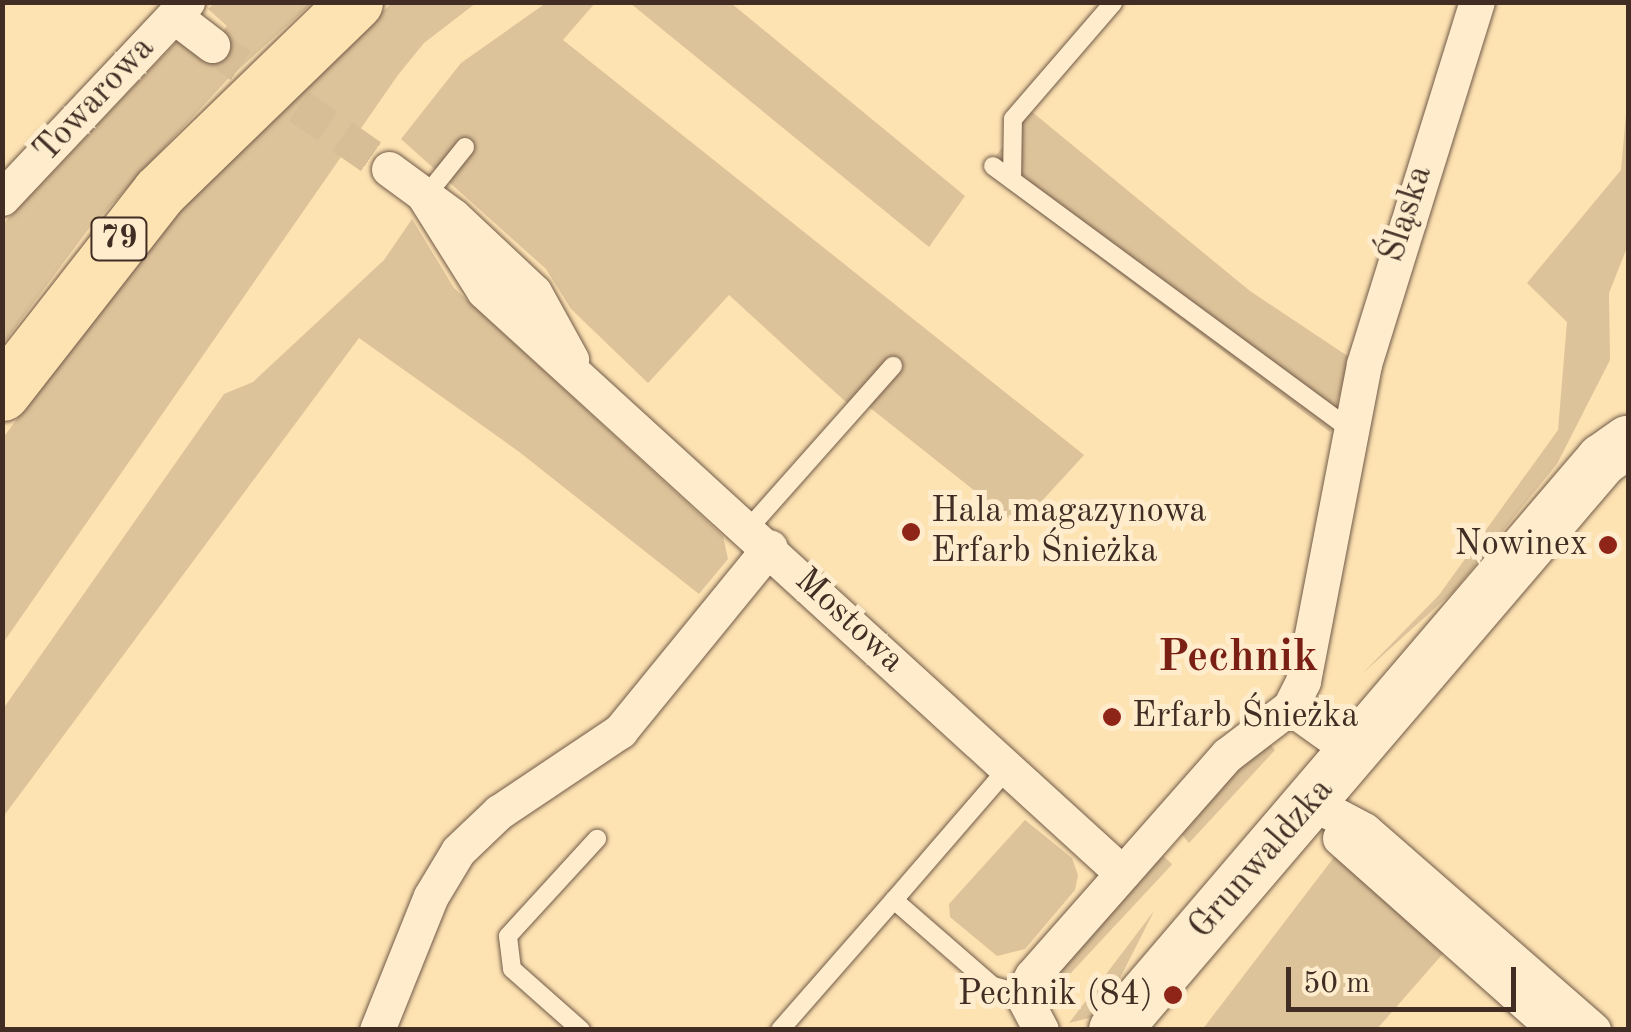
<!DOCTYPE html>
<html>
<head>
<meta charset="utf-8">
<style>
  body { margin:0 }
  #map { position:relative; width:1631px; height:1032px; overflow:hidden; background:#fde2b2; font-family:"Old Standard TT",serif }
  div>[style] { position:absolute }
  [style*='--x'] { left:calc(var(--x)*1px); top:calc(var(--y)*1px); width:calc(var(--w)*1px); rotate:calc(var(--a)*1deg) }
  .green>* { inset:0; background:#ddc39a; transform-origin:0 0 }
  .street-tunnel>* { height:35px; margin-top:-17.5px; transform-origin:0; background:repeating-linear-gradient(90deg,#d8be96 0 35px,transparent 0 53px) }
  .roads { filter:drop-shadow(0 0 2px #715a48) drop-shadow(0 0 2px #715a48) }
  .lane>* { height:18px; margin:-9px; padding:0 9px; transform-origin:9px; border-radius:9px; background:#feeccd }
  .street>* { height:35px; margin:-17.5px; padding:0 17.5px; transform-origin:17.5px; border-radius:17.5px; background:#feeccd }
  .secondary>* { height:52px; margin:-26px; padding:0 26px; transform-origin:26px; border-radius:26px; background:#feeccd }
  .primary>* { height:55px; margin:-27.5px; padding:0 27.5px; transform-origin:27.5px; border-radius:27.5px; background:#fde2b2 }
  .dots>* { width:28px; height:28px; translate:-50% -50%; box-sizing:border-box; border:5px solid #feeccd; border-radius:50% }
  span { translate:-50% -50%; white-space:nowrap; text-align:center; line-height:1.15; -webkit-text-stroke:10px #feeccd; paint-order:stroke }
  .shield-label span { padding:2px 8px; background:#feeccd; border:2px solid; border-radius:8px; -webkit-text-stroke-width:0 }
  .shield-label { font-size:32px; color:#422d24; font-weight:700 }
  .street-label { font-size:35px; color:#422d24 }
  .poi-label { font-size:35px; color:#422d24 }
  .left { translate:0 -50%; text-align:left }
  .right { translate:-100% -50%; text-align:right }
  .district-label { font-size:45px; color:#7a1f14; font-weight:700 }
  .frame { position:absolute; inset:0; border:5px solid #422d24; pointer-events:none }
  .scale { position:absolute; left:1286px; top:967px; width:230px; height:45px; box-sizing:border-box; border:5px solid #422d24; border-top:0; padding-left:12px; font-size:30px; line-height:35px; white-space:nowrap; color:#422d24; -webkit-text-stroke:8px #feeccd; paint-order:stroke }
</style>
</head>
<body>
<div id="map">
  <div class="green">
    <div style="clip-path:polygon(214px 3px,312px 3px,226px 81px,87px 231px,3px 344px,3px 224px,182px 36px,205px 53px,227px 26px,208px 9px)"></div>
    <div style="clip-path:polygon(392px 3px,476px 3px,424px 43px,398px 75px,3px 643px,3px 438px,129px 267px,267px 116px)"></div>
    <div style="clip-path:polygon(546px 3px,595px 3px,563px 40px,1084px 455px,1019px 526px,869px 407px,847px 403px,729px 295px,648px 383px,571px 309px,546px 269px,401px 139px,461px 63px)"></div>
    <div style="clip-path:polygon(630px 3px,731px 3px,965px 196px,929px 247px)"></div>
    <div style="clip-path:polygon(1628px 91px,1628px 245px,1609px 293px,1610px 360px,1557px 464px,1454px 591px,1362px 674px,1439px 595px,1558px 430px,1567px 322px,1527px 283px,1621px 170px)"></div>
    <div style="clip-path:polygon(1031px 111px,1250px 291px,1349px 357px,1330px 432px,984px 171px)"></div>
    <div style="clip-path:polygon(412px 219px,454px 288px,723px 536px,728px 559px,699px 594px,518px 451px,359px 338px,3px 817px,3px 709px,224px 394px,253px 382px,384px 260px)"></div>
    <div style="clip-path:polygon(1271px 745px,1275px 750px,1189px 843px,1179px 831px,1237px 764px)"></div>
    <div style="clip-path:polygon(1025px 820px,1072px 858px,1078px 875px,1075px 890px,1025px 949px,997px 956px,950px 917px,949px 904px)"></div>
    <div style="left:1159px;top:852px;width:18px;height:182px;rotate:43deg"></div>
    <div style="clip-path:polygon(1338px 852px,1447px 949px,1377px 1029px,1202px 1030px)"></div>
    <div style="clip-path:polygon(1154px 911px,1109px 1000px,1097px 1016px,1069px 1023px)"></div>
  </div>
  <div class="street-tunnel">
    <div style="--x:212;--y:45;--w:216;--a:35"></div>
  </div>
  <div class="roads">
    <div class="lane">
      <div style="--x:993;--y:166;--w:445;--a:36.4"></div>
      <div style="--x:1012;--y:180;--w:61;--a:-89.1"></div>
      <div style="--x:1013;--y:119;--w:153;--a:-49.2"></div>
      <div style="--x:425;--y:197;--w:64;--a:-51.3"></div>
      <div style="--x:749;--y:528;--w:217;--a:-48.4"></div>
      <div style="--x:1008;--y:768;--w:174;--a:130.8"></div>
      <div style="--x:894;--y:900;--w:131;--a:41"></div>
      <div style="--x:993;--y:986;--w:30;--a:15"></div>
      <div style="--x:581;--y:1030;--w:92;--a:-138.5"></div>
      <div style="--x:512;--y:969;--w:33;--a:-97"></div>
      <div style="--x:508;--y:936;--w:132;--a:-47.5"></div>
      <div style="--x:780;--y:1030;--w:173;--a:-48.8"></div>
    </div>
    <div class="street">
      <div style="--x:174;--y:16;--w:48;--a:37.3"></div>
      <div style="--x:389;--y:169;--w:79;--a:36.3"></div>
      <div style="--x:453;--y:216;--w:111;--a:43.2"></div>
      <div style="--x:534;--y:292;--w:77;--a:61.1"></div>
      <div style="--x:425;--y:197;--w:111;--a:57.9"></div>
      <div style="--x:484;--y:291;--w:864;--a:42.37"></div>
      <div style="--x:2;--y:198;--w:270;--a:-46.7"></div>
      <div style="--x:1290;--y:707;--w:77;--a:35.5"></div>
      <div style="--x:1311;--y:802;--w:60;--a:27.8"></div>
      <div style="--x:1364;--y:830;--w:304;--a:41.1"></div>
      <div style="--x:1340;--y:838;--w:289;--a:41.6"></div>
      <div style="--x:377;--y:1030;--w:144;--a:-68.1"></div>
      <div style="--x:431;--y:896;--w:52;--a:-59"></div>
      <div style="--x:458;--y:851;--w:57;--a:-43.6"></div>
      <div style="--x:499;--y:812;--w:146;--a:-33.8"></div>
      <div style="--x:620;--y:731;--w:237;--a:-50.8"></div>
      <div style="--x:1041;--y:1030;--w:41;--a:-117.8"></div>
      <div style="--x:1022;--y:994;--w:21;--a:-61"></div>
      <div style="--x:1032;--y:976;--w:295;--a:-48.6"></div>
      <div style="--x:1227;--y:755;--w:79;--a:-37.3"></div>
      <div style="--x:1290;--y:707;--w:29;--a:-63"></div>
      <div style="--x:1303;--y:681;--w:323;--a:-79.1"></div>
      <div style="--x:1364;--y:364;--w:379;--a:-72.7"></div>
    </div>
    <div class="secondary">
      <div style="--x:1115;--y:1030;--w:750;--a:-49.49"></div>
      <div style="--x:1602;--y:460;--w:32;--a:-35"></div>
    </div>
    <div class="primary">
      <div style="--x:2;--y:393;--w:255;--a:-52"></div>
      <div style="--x:159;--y:192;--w:273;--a:-44.1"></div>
    </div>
  </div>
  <div class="dots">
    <div style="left:911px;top:532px;background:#8f2418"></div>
    <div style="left:1608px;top:545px;background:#8f2418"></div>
    <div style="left:1112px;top:717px;background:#8f2418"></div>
    <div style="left:1173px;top:995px;background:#8f2418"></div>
  </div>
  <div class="shield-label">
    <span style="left:119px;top:239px">79</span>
  </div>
  <div class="street-label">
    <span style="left:95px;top:100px;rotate:-47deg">Towarowa</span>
    <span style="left:1407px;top:214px;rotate:-72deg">Śląska</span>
    <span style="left:849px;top:621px;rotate:43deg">Mostowa</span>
    <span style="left:1262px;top:859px;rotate:-49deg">Grunwaldzka</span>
  </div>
  <div class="poi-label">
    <span class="left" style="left:931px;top:532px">Hala magazynowa<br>Erfarb Śnieżka</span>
    <span class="right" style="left:1588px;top:545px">Nowinex</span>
    <span class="left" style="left:1132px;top:717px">Erfarb Śnieżka</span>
    <span class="right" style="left:1153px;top:995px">Pechnik (84)</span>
  </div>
  <div class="district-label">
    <span style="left:1238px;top:659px">Pechnik</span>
  </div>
  <div class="frame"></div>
  <div class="scale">50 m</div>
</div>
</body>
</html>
